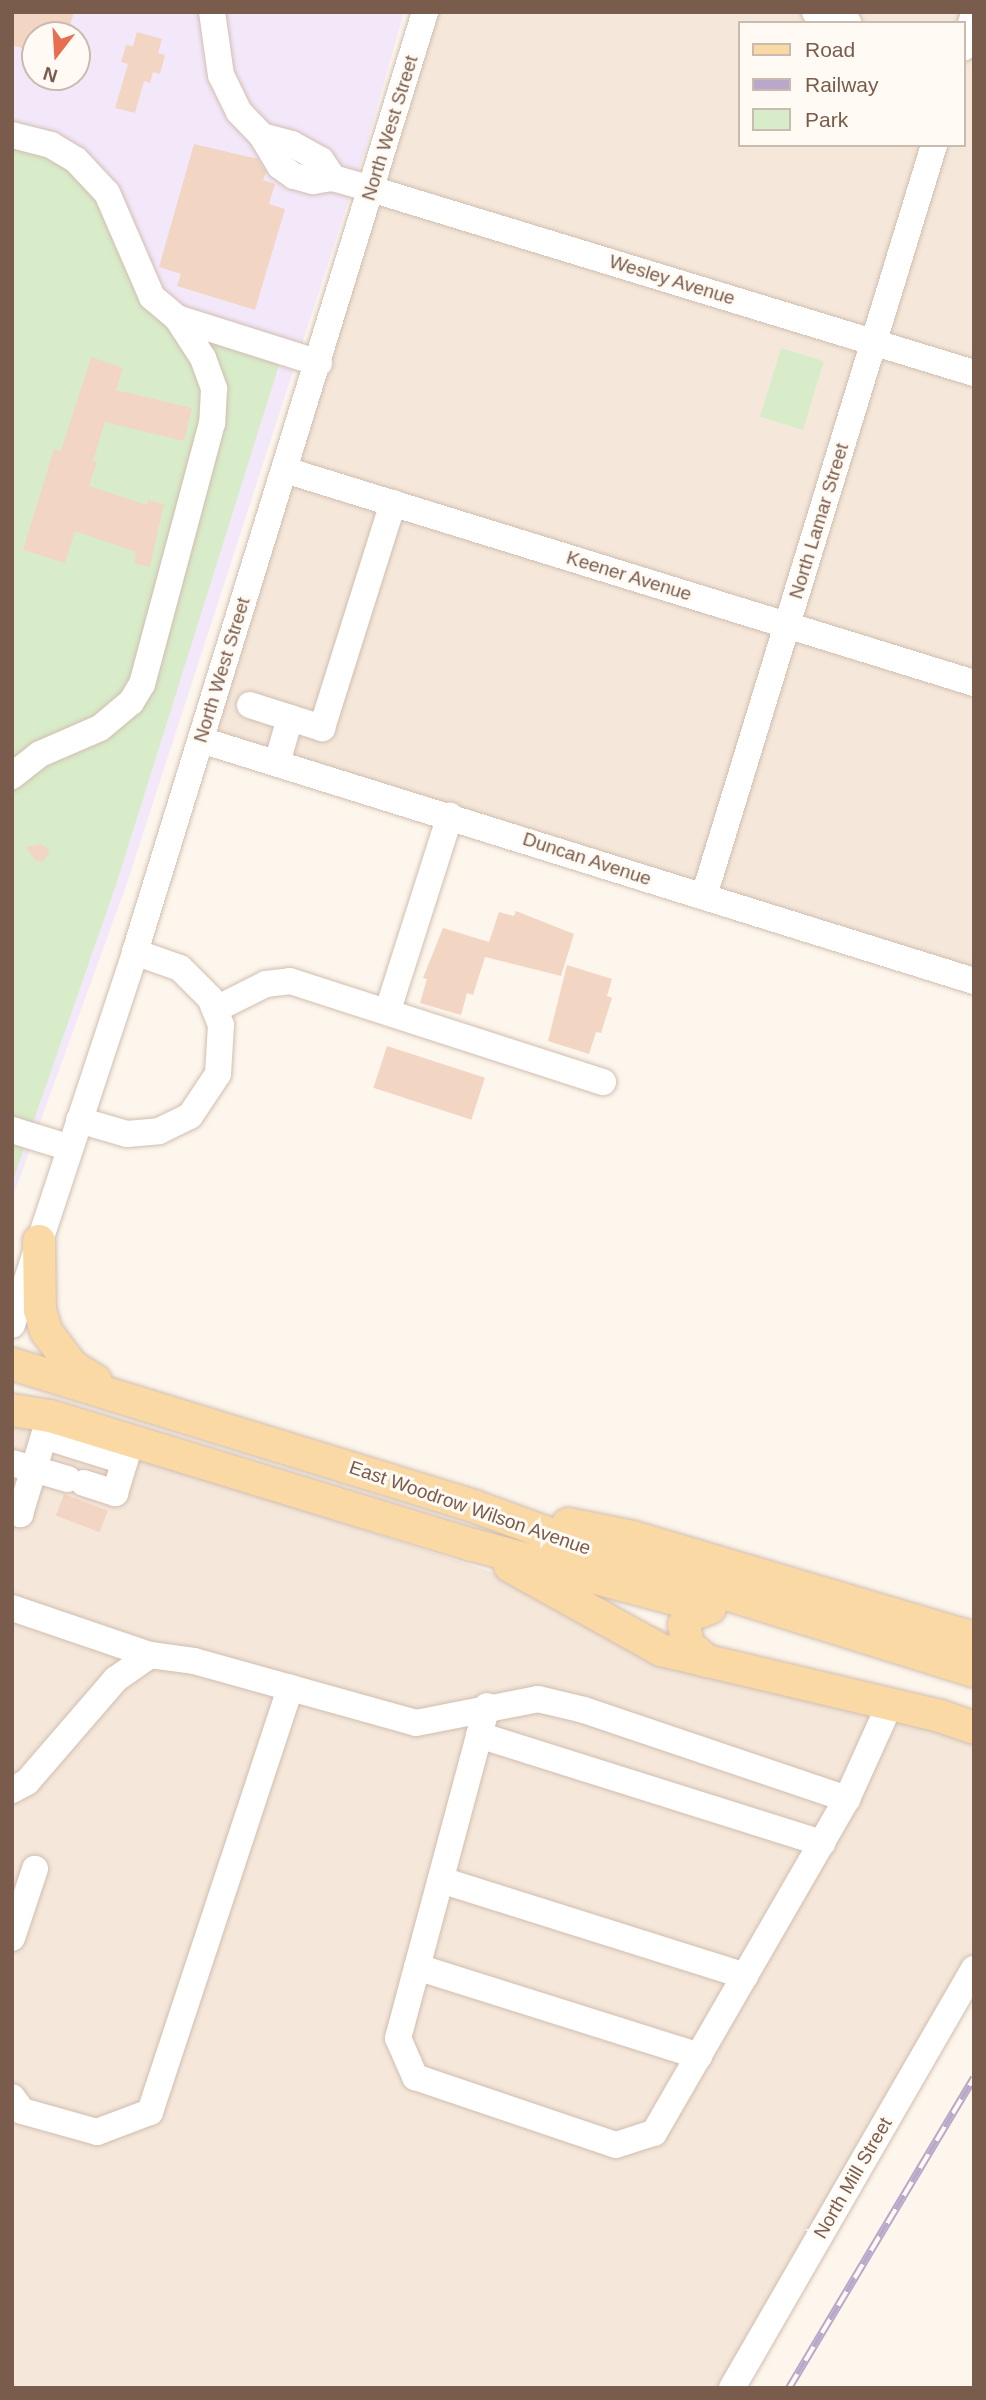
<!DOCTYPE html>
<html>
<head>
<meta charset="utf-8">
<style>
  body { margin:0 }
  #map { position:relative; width:986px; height:2400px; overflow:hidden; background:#fdf6ec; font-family:Arial,sans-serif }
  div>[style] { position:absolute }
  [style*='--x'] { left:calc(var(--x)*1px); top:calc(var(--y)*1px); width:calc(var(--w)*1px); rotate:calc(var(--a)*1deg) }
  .residential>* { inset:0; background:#f5e8da }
  .education>* { inset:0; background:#f3e8fa }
  .green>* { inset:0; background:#d8ecc9; transform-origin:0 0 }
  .building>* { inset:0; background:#f3d5c3; transform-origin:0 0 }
  .roads { filter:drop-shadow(0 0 2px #d1beb0) drop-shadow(0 0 2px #d1beb0) }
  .minor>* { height:26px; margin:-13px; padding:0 13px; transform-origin:13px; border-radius:13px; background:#fff }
  .major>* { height:32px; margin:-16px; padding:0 16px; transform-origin:16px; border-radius:16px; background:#fbd9a5 }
  .rail>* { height:8px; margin-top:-4px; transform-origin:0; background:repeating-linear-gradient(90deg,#fffaf3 0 16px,#b9a8c9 0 32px); box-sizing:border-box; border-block:2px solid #b9a8c9 }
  span { translate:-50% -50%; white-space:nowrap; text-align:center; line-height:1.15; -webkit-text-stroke:6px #fffaf3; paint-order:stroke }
  .street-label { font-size:19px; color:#7a5c4d }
  .frame { position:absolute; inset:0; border:14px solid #7a5c4d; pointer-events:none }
  .legend { position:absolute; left:738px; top:21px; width:228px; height:126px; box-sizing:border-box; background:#fffaf3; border:2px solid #cabbb1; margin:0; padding:9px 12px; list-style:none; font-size:21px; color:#7a5c4d }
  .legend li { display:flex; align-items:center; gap:14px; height:35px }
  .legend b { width:35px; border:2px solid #cabbb1 }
  .north { position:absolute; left:21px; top:21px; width:70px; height:70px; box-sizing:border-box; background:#fffaf3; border:2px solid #cabbb1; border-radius:50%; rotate:197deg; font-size:19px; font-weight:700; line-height:28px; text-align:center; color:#7a5c4d }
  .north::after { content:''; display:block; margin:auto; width:24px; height:32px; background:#e76f51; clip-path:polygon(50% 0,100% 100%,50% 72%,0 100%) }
</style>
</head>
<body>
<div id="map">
  <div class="residential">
    <div style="clip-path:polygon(evenodd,415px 12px,974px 12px,974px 982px,201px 740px,415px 12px,739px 23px,963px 23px,963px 145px,739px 145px,739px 23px)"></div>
    <div style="clip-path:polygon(12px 1414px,974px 1731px,974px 1969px,732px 2388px,12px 2388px)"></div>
  </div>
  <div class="education">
    <div style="clip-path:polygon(evenodd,12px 12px,404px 12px,365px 150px,125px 889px,12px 1199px,12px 12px,35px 35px,77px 35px,77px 77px,35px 77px,35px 35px)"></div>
  </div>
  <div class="green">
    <div style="clip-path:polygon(12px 145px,48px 154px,101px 196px,144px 294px,280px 362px,116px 885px,12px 1183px)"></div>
    <div style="left:781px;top:348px;width:45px;height:72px;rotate:17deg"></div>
  </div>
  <div class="building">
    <div style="clip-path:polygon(12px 12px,74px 12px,67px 35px,35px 35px,35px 52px,12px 45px)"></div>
    <div style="clip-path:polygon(137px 32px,162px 39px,158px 53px,165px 55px,160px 74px,153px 72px,150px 83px,144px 81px,135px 113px,115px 108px,128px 64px,121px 62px,126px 45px,133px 46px)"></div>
    <div style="clip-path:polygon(194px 144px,258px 159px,266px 172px,263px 180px,275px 184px,269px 204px,285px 209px,255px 310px,177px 286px,181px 274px,159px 267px)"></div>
    <div style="clip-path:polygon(91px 357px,123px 368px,116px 390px,192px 408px,184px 441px,105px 422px,93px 461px,97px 462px,89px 486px,147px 505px,148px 500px,164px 504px,150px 567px,134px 563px,136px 552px,75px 531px,65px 563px,23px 550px,54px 449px,61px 451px)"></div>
    <div style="clip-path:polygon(41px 844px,50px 850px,43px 862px,35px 860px,26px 847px)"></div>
    <div style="clip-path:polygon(516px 911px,574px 934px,561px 976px,485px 957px,473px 995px,467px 993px,461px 1015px,420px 1003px,427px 979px,423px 978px,443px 928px,489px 942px,499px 912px,514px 916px)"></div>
    <div style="clip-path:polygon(567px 965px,612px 979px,607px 996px,612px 998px,601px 1033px,596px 1032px,589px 1054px,548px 1041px)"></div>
    <div style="left:387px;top:1046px;width:103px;height:44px;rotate:18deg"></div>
    <div style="left:64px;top:1494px;width:47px;height:23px;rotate:21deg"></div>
  </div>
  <div class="roads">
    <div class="minor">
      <div style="--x:212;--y:12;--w:64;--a:81.9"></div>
      <div style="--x:221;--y:75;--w:41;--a:64.1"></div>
      <div style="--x:239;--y:112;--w:33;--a:46"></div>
      <div style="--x:262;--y:136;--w:35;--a:59"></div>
      <div style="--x:280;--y:166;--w:17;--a:36"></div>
      <div style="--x:294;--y:176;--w:20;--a:15"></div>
      <div style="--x:313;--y:181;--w:20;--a:-9"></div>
      <div style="--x:333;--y:178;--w:40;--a:16"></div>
      <div style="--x:371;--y:189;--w:630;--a:16.97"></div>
      <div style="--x:815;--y:12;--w:35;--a:18"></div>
      <div style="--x:963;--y:48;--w:36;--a:-72"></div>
      <div style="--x:12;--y:135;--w:40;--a:14.4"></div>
      <div style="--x:51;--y:145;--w:29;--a:31"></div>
      <div style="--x:76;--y:160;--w:45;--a:46.8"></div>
      <div style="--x:107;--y:193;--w:113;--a:66.6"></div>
      <div style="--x:152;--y:297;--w:33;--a:40"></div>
      <div style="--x:177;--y:318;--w:48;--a:57"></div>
      <div style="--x:203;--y:358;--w:33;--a:70"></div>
      <div style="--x:214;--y:389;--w:34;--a:93"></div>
      <div style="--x:212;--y:423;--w:270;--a:105"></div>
      <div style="--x:142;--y:684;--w:21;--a:121"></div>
      <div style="--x:131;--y:702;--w:40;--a:140"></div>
      <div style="--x:100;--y:728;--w:65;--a:156.6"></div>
      <div style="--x:40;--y:754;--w:36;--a:142"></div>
      <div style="--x:262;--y:136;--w:31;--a:15"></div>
      <div style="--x:292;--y:144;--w:33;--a:29"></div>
      <div style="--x:321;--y:160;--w:22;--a:56"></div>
      <div style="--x:177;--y:318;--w:149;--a:17.6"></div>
      <div style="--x:285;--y:470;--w:721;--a:17.18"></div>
      <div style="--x:250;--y:705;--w:76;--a:17.7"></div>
      <div style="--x:322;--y:728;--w:236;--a:-72.5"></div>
      <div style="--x:201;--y:740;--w:810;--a:17.32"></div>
      <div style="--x:277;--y:763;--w:47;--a:-73.9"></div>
      <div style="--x:704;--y:896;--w:785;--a:-72.97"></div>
      <div style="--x:216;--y:1009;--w:56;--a:-26.6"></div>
      <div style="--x:266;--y:984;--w:24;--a:-7"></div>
      <div style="--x:290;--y:981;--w:329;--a:17.9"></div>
      <div style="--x:388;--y:1010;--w:204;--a:-72.3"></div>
      <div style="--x:79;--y:1120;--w:50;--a:16.3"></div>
      <div style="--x:127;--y:1134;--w:32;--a:-5"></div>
      <div style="--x:159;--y:1131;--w:34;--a:-26"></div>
      <div style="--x:190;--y:1116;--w:50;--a:-56.3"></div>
      <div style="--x:218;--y:1074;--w:49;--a:-86.5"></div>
      <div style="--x:221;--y:1025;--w:29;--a:-112"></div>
      <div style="--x:210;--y:998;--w:42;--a:-135"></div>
      <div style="--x:180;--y:968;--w:48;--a:-160.4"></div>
      <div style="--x:12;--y:1130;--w:61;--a:17.2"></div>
      <div style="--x:12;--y:1325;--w:393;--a:-71.7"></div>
      <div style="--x:135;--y:952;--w:984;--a:-72.85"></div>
      <div style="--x:44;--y:1436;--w:84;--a:17.4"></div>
      <div style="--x:12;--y:1463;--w:58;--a:15.9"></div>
      <div style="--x:84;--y:1483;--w:33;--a:18"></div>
      <div style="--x:115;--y:1493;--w:54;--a:-72.9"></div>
      <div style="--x:12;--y:1511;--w:9;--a:21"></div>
      <div style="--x:20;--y:1514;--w:102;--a:-73"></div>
      <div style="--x:12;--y:1608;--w:146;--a:18.8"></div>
      <div style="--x:487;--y:1706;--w:344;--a:105"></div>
      <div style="--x:398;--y:2038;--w:43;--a:66.4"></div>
      <div style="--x:415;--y:2077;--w:212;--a:18.7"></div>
      <div style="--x:616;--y:2145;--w:40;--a:-18"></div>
      <div style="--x:654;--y:2133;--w:386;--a:-60"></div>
      <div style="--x:847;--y:1799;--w:102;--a:-65.7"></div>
      <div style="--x:479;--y:1735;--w:360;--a:17.5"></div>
      <div style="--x:12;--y:1790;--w:17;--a:-28"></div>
      <div style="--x:27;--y:1782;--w:136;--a:-49.2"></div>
      <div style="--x:116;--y:1679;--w:42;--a:-35.2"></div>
      <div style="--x:150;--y:1655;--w:44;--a:7.8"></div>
      <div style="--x:194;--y:1661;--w:230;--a:15.6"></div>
      <div style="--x:416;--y:1723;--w:124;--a:-11.1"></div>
      <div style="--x:538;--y:1699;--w:47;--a:13.4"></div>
      <div style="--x:584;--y:1710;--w:278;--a:18.7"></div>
      <div style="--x:441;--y:1880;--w:319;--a:17.5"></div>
      <div style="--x:12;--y:1938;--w:73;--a:-71.6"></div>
      <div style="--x:417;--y:1967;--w:296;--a:17.5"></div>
      <div style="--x:12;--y:2097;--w:17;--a:54"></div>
      <div style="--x:22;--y:2111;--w:78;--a:15.6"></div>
      <div style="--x:97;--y:2132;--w:57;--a:-20.7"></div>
      <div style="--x:150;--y:2112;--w:447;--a:-71.7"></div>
      <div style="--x:732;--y:2388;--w:484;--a:-60"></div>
    </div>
    <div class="major">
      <div style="--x:39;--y:1241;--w:69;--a:89.2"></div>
      <div style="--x:40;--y:1310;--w:22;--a:74"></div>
      <div style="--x:46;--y:1331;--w:44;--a:53.4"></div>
      <div style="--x:72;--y:1366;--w:28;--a:32"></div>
      <div style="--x:12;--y:1364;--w:486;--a:17.1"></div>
      <div style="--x:476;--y:1507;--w:181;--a:20"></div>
      <div style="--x:646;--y:1569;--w:343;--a:17.3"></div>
      <div style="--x:12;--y:1410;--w:38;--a:9"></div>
      <div style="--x:50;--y:1416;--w:442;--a:17"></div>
      <div style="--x:473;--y:1545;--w:208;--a:15"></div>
      <div style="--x:568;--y:1524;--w:66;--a:11.3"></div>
      <div style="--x:633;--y:1537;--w:356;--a:16.5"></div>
      <div style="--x:510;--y:1566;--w:173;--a:29.1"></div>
      <div style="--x:661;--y:1650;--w:287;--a:13.3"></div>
      <div style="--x:940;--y:1716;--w:36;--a:19"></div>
      <div style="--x:707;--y:1661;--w:25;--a:-140"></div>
      <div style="--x:688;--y:1645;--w:20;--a:-101"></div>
      <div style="--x:684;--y:1625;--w:12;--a:-59"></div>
      <div style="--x:690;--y:1615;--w:21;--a:-19"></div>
    </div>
  </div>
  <div class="rail">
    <div style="--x:789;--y:2388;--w:361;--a:-59.2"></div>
  </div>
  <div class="street-label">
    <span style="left:390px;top:128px;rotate:-73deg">North West Street</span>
    <span style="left:672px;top:280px;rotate:17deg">Wesley Avenue</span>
    <span style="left:819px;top:521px;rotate:-73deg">North Lamar Street</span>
    <span style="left:629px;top:576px;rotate:17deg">Keener Avenue</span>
    <span style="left:222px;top:670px;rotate:-73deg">North West Street</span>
    <span style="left:587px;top:859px;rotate:18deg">Duncan Avenue</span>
    <span style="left:470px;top:1508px;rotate:19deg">East Woodrow Wilson Avenue</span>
    <span style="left:853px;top:2178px;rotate:-60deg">North Mill Street</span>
  </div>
  <div class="frame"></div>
  <ul class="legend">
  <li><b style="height:9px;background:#fbd9a5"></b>Road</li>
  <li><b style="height:9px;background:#b9a8c9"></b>Railway</li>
  <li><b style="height:19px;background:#d8ecc9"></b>Park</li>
  </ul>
  <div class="north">N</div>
</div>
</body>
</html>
